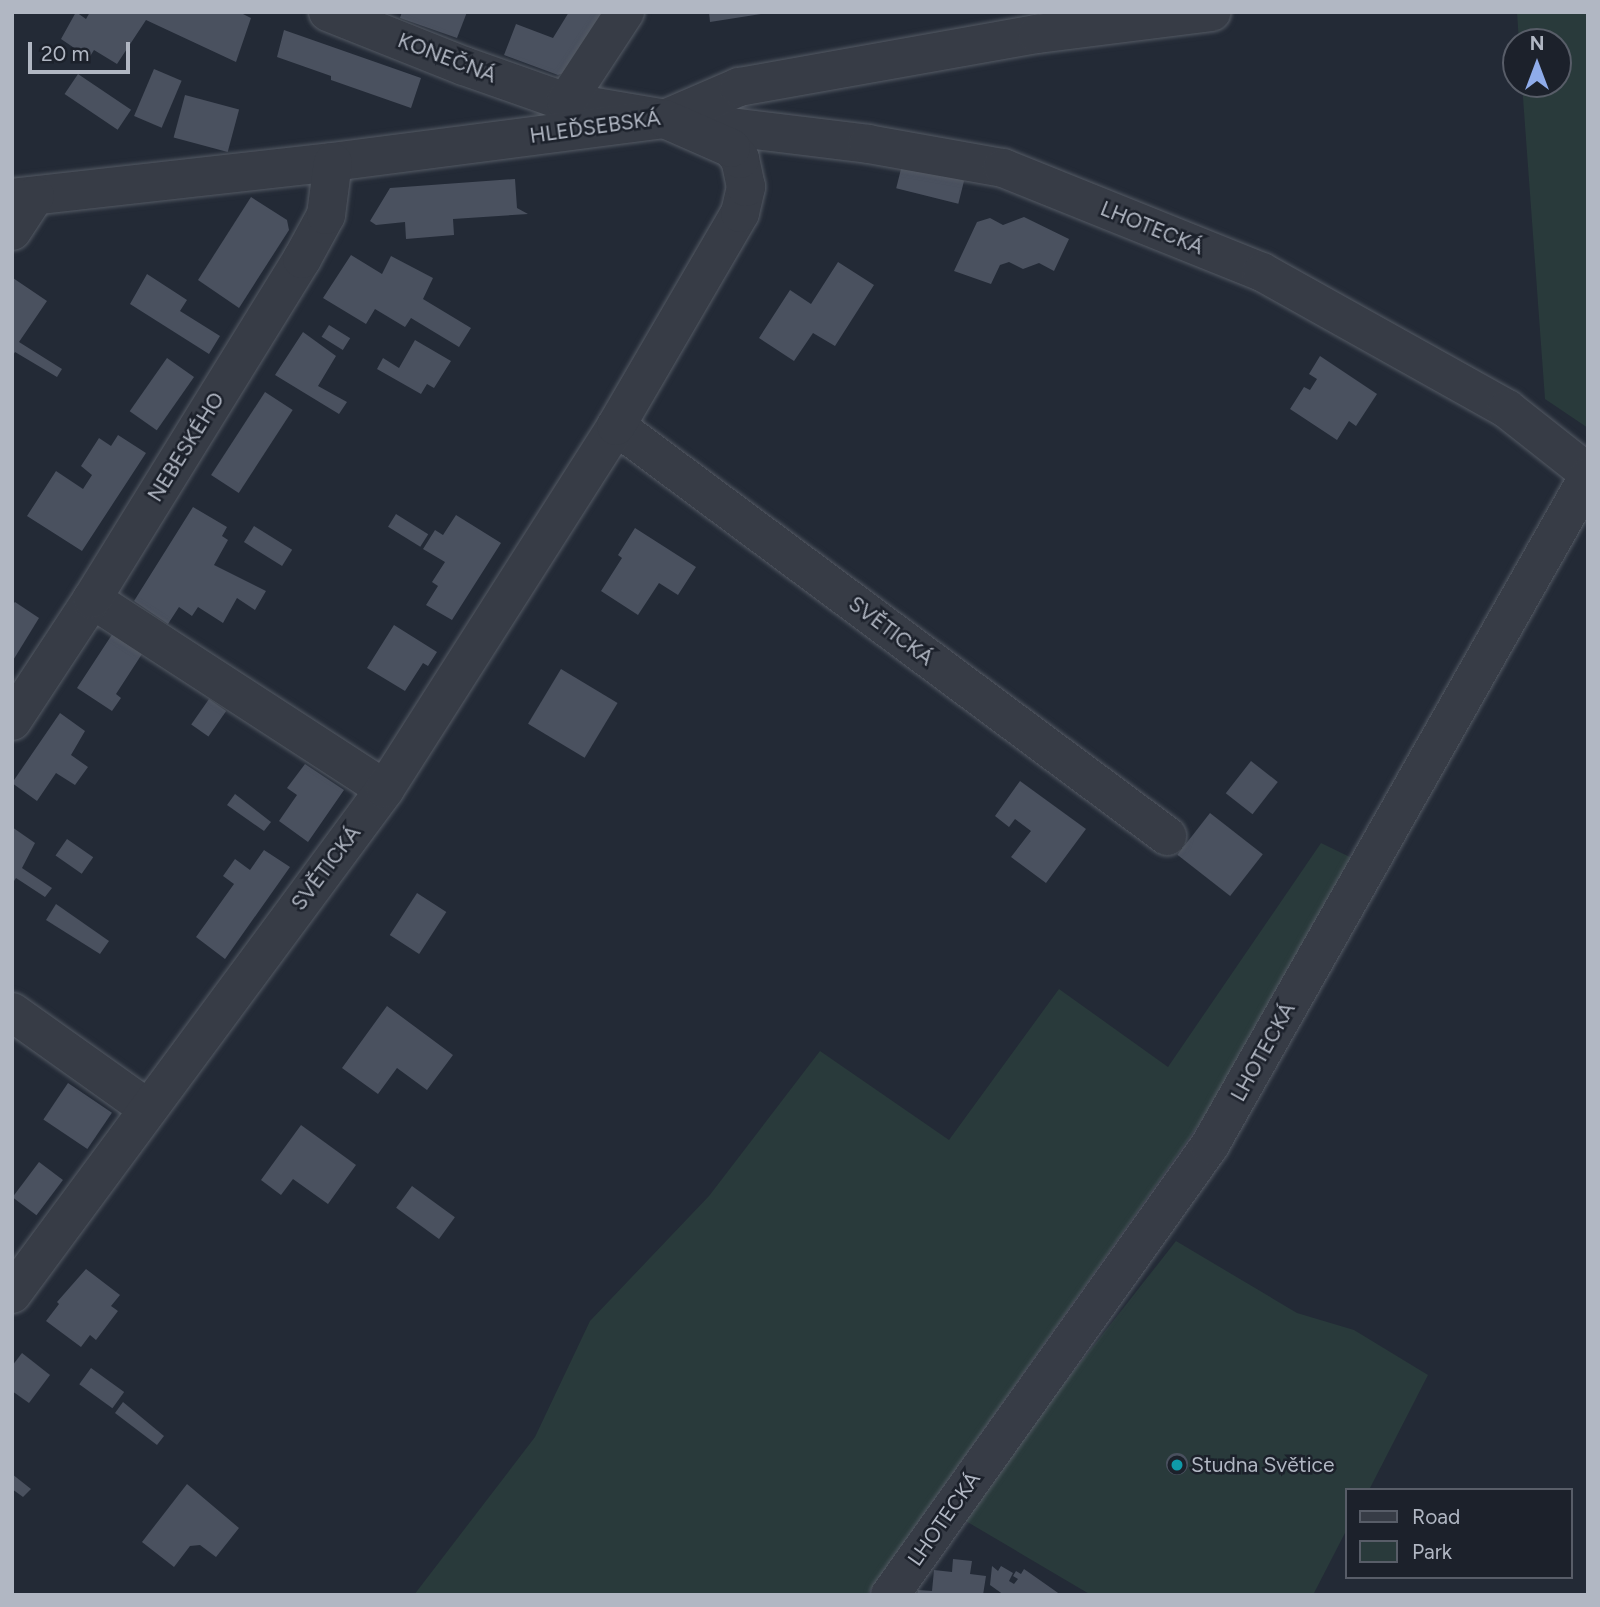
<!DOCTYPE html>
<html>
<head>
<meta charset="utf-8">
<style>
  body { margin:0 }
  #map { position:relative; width:1600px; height:1607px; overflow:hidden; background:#232a36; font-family:Figtree,sans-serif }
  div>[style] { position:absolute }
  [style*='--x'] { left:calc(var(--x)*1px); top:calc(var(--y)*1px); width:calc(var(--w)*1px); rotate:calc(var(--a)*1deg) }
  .green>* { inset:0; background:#293a3b }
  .building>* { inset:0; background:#4a515f; transform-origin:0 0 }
  .round { border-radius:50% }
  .roads { filter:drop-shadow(0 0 2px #545a64) drop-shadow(0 0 2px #545a64) }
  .minor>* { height:38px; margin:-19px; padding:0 19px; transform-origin:19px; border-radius:19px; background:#373c46 }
  .dots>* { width:19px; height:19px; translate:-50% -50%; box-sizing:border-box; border:4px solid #1c212b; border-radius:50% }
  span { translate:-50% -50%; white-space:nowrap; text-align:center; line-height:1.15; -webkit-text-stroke:5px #1c212b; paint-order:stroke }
  .street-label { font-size:21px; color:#b1b7c3 }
  .poi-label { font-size:21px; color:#b1b7c3 }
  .left { translate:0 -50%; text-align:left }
  .frame { position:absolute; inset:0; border:14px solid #b1b7c3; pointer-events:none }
  .legend { position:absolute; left:1345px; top:1488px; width:228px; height:91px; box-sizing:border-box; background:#1c212b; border:2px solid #585d68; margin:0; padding:9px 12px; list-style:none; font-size:21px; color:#b1b7c3 }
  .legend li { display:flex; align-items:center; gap:14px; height:35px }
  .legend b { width:35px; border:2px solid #585d68 }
  .north { position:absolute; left:1502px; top:28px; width:70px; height:70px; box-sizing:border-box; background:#1c212b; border:2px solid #585d68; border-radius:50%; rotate:0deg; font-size:19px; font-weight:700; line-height:28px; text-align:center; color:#b1b7c3 }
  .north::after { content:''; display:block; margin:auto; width:24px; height:32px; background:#8facea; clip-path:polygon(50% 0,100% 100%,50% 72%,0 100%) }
  .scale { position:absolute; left:28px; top:42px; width:102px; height:32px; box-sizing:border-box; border:4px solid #b1b7c3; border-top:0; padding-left:9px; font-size:21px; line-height:24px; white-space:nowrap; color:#b1b7c3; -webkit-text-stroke:5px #1c212b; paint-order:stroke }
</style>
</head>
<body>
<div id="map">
  <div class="green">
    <div style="clip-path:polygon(1517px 12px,1588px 12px,1588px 428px,1545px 399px,1522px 84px,1558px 84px,1558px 42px,1519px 42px)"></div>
    <div style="clip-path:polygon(1321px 843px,1356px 860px,1220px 1094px,867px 1595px,414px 1595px,535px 1437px,590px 1321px,709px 1196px,820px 1051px,949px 1140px,1059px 989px,1168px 1067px)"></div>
    <div style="clip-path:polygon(1176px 1241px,1297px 1313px,1354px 1330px,1428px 1375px,1369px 1490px,1346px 1490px,1346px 1531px,1313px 1595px,1091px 1595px,959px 1517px)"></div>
  </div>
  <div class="building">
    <div style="clip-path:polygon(76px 12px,86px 19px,90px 12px,239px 12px,251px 18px,236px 62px,146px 20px,117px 64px,94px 50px,89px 58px,61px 39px)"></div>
    <div style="clip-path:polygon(402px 12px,467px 12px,457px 38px,400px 18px)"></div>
    <div style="clip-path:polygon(569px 12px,607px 12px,571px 70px,558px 75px,504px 55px,516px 24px,553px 38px)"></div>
    <div style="clip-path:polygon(709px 12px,761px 12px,761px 14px,710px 22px)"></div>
    <div style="clip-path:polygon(284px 30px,421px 78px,411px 108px,331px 80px,331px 76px,277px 57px)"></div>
    <div style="left:154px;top:69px;width:30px;height:51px;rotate:23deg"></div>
    <div style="left:78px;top:74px;width:64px;height:24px;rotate:34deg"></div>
    <div style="left:185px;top:95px;width:56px;height:44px;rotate:15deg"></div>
    <div style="left:902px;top:165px;width:64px;height:24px;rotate:14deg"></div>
    <div style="clip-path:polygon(515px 179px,517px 208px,528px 214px,453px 219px,454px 235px,406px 239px,405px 222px,376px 225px,370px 221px,390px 188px)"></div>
    <div style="clip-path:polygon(251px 197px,287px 220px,289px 230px,239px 308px,198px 280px)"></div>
    <div style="clip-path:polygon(1024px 217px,1069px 239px,1054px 271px,1039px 263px,1023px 269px,1009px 262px,1000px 265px,991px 284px,954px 271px,977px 222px,990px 218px,1003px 225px)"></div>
    <div style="clip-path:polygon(351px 255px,382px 274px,391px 256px,433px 278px,423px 299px,471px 328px,459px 347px,411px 318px,405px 327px,375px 309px,366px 324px,323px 298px)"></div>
    <div style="clip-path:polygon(838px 262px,874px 285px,835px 346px,813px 333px,794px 361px,759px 338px,790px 290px,811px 304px)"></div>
    <div style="clip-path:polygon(147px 274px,187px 300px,180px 311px,220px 336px,209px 354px,130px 304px)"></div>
    <div style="clip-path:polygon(13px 278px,47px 301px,19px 342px,62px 369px,57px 377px,15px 352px,12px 357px)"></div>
    <div style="left:329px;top:325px;width:25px;height:14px;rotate:32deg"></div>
    <div style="clip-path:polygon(303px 332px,336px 356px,318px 386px,347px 402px,339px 414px,275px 375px)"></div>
    <div style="clip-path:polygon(415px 340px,451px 361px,434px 388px,427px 384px,421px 394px,377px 369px,383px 358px,399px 368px)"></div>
    <div style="clip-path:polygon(1320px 356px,1377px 394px,1356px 426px,1349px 421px,1337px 440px,1290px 409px,1304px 387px,1310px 390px,1317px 379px,1309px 374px)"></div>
    <div style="left:167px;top:358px;width:33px;height:65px;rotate:35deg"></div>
    <div style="left:265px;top:392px;width:33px;height:99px;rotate:33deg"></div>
    <div style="clip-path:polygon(118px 435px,146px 453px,82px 551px,27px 516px,56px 471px,83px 489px,92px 475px,81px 466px,99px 438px,111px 446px)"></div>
    <div style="clip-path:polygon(193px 507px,227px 527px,222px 536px,228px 540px,214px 565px,266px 591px,255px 610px,237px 598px,223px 623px,198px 607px,192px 616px,179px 607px,168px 624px,134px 601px)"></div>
    <div style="left:396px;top:514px;width:38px;height:15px;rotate:32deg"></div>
    <div style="clip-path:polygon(456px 515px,501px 543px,452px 620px,426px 605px,438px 586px,432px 582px,445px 562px,423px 549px,435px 530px,443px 535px)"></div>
    <div style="left:254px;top:526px;width:45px;height:19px;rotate:32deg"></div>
    <div style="clip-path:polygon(635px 528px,696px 567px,678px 595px,659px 583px,638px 615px,601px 591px,622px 558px,618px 555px)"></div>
    <div style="clip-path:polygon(15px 602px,39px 618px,12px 662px,12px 605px)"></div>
    <div style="clip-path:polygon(394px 625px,437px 652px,428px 666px,423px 663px,405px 691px,367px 668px)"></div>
    <div style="clip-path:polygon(113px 633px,142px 654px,116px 694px,121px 698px,112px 711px,77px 688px)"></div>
    <div style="left:561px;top:669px;width:66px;height:64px;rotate:31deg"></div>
    <div style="left:209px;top:699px;width:21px;height:31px;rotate:35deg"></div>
    <div style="clip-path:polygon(60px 713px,85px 731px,71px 755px,88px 767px,75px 785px,56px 773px,37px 801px,12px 783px)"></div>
    <div style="left:1251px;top:761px;width:34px;height:41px;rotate:38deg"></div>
    <div style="clip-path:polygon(305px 764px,344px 790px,308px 842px,279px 821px,297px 795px,287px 788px)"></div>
    <div style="clip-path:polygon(1020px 781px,1086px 829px,1046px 883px,1011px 857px,1031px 831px,1015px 819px,1009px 827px,995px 816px)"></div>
    <div style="clip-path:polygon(235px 794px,271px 822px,264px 831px,227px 805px)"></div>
    <div style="left:1210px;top:813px;width:67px;height:53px;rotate:38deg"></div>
    <div style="clip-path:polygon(12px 827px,35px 843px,22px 868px,52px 888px,45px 897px,16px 878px,12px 884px)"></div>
    <div style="left:67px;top:839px;width:32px;height:20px;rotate:35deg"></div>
    <div style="clip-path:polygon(264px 850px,290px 867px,225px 959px,196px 937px,234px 884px,223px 876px,235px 859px,250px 870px)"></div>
    <div style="left:417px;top:893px;width:35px;height:50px;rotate:33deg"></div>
    <div style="clip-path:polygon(56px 904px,109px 941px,100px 954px,46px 920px)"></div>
    <div style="clip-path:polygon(387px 1006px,453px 1055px,427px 1090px,397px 1068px,378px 1094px,342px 1068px)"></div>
    <div style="left:68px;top:1083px;width:53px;height:44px;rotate:34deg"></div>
    <div style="clip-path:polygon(301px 1125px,356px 1165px,328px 1204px,293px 1179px,281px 1195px,261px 1180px)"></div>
    <div style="left:39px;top:1162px;width:30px;height:44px;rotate:37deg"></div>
    <div style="left:412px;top:1186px;width:53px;height:27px;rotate:36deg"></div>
    <div style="clip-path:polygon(86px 1269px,120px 1295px,111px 1306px,118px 1311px,96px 1340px,90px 1335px,81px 1347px,46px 1321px,59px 1304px,57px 1302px)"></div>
    <div style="clip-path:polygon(22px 1353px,50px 1375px,29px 1403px,12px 1391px,12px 1366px)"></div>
    <div style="left:91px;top:1368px;width:41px;height:20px;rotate:36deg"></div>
    <div style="clip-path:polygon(123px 1402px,164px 1436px,157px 1445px,115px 1413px)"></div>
    <div class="round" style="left:1166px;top:1453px;width:22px;height:22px"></div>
    <div style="clip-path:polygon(12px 1474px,31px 1489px,23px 1497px,12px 1489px)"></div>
    <div style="clip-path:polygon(187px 1484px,239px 1528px,216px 1557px,200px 1545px,190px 1546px,174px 1567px,142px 1542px)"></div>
    <div style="clip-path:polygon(953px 1559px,972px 1561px,970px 1574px,986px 1576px,983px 1595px,917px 1595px,918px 1590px,932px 1591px,934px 1570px,952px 1572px)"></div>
    <div style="clip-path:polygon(992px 1566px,998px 1571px,1001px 1566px,1013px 1573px,1009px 1581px,1014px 1584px,1018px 1579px,1013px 1576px,1016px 1571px,1021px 1574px,1024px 1569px,1061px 1595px,1004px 1595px,990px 1585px)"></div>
  </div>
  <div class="roads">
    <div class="minor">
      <div style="--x:328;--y:12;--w:146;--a:21.7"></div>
      <div style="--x:464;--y:66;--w:108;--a:19.4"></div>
      <div style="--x:566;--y:102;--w:100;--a:9.7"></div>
      <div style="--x:665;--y:119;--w:205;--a:7"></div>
      <div style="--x:868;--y:144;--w:137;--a:10.1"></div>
      <div style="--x:1003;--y:168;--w:279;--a:21.9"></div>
      <div style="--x:1262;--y:272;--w:281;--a:29.2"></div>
      <div style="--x:1507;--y:409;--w:103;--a:38.3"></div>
      <div style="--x:566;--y:102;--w:108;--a:-56.8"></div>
      <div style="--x:12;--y:198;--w:323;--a:-6.4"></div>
      <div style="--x:333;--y:162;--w:335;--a:-7.4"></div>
      <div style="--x:665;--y:119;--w:81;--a:-23.4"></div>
      <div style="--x:739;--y:87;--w:303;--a:-10.1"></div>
      <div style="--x:1037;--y:34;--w:176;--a:-7.2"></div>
      <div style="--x:12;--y:231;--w:42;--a:-56.7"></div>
      <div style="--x:616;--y:426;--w:687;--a:36.65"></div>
      <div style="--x:92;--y:599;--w:349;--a:33"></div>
      <div style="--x:12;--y:721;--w:146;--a:-56.7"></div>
      <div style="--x:92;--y:599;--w:400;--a:-58.3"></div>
      <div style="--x:302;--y:259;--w:50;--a:-61.4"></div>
      <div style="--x:326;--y:215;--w:53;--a:-82.5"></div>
      <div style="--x:12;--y:1012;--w:166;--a:35.4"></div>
      <div style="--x:12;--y:1294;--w:628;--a:-53.55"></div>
      <div style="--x:385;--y:789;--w:430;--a:-57.5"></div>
      <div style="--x:616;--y:426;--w:246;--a:-59.8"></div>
      <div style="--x:740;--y:213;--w:27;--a:-77"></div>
      <div style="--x:746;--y:187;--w:29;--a:-102"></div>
      <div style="--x:740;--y:159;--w:14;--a:-129"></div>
      <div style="--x:731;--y:148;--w:72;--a:-156.3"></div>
      <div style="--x:890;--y:1595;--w:552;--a:-54.58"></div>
      <div style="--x:1210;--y:1145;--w:768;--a:-60.5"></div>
    </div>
  </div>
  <div class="dots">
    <div style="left:1177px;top:1465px;background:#0f9aa8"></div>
  </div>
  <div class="street-label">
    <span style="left:447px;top:58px;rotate:21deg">KONEČNÁ</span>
    <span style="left:595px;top:127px;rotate:-8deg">HLEĎSEBSKÁ</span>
    <span style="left:1152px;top:228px;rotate:22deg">LHOTECKÁ</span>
    <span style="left:186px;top:447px;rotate:-58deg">NEBESKÉHO</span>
    <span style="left:891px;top:631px;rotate:37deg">SVĚTICKÁ</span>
    <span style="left:326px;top:868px;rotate:-53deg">SVĚTICKÁ</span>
    <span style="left:1263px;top:1052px;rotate:-61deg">LHOTECKÁ</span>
    <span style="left:944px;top:1519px;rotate:-55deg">LHOTECKÁ</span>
  </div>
  <div class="poi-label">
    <span class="left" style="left:1191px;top:1465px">Studna Světice</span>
  </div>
  <div class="frame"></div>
  <ul class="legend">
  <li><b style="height:9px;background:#373c46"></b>Road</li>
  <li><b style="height:19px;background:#293a3b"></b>Park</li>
  </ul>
  <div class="north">N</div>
  <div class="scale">20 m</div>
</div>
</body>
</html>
